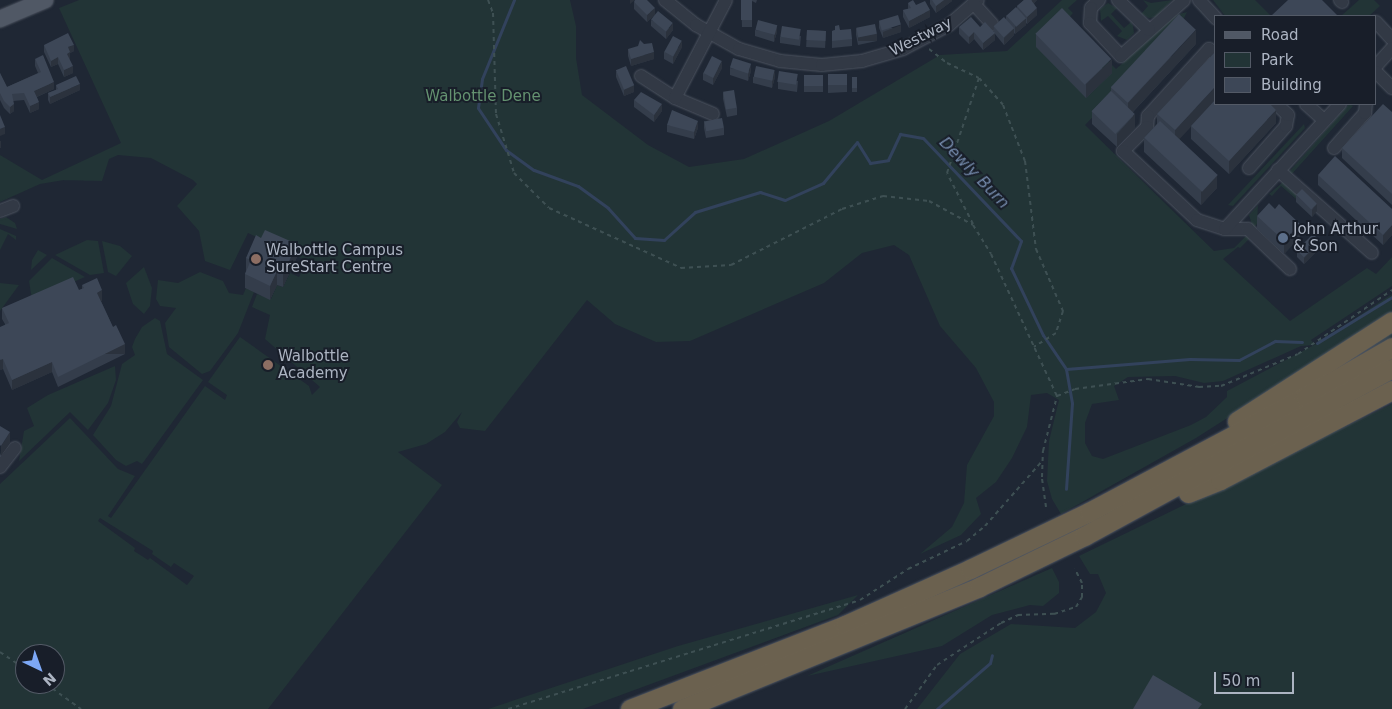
<!DOCTYPE html>
<html>
<head>
<meta charset="utf-8">
<style>
  body { margin:0 }
  #map { position:relative; width:1392px; height:709px; overflow:hidden; background:#1f2734; font-family:"DejaVu Sans",sans-serif }
  div>[style] { position:absolute }
  [style*='--x'] { left:calc(var(--x)*1px); top:calc(var(--y)*1px); width:calc(var(--w)*1px); rotate:calc(var(--a)*1deg) }
  .green>* { inset:0; background:#223436 }
  .stream>* { height:3px; margin:-1.5px; padding:0 1.5px; transform-origin:1.5px; border-radius:1.5px; background:#32425c }
  .path>* { height:2px; margin-top:-1px; transform-origin:0; background:repeating-linear-gradient(90deg,#3e5053 0 4px,transparent 0 8px) }
  .roads { filter:drop-shadow(0 0 1px #4d5460) drop-shadow(0 0 1px #4d5460) }
  .minor>* { height:12px; margin:-6px; padding:0 6px; transform-origin:6px; border-radius:6px; background:#323945 }
  .major>* { height:16px; margin:-8px; padding:0 8px; transform-origin:8px; border-radius:8px; background:#505865 }
  .highway>* { height:19px; margin:-9.5px; padding:0 9.5px; transform-origin:9.5px; border-radius:9.5px; background:#6b614f }
  .wall>* { inset:0; background:#343d4b; transform-origin:0 0 }
  .shaded-wall>* { inset:0; background:#2b323d; transform-origin:0 0 }
  .building>* { inset:0; background:#3d4757; transform-origin:0 0 }
  .dots>* { width:14px; height:14px; translate:-50% -50%; box-sizing:border-box; border:2px solid #181e29; border-radius:50% }
  span { translate:-50% -50%; white-space:nowrap; text-align:center; line-height:1.15; -webkit-text-stroke:4px #181e29; paint-order:stroke }
  .street-label { font-size:15px; color:#acb4c2 }
  .park-label { font-size:15px; color:#649270 }
  .poi-label { font-size:15px; color:#acb4c2 }
  .left { translate:0 -50%; text-align:left }
  .water-label { font-size:16px; color:#748aab; font-style:italic }
  .legend { position:absolute; left:1214px; top:15px; width:162px; height:90px; box-sizing:border-box; background:#181e29; border:1px solid #535a66; margin:0; padding:6px 9px; list-style:none; font-size:15px; color:#acb4c2 }
  .legend li { display:flex; align-items:center; gap:10px; height:25px }
  .legend b { width:25px; border:1px solid #535a66 }
  .north { position:absolute; left:15px; top:644px; width:50px; height:50px; box-sizing:border-box; background:#181e29; border:1px solid #535a66; border-radius:50%; rotate:138deg; font-size:14px; font-weight:700; line-height:20px; text-align:center; color:#acb4c2 }
  .north::after { content:''; display:block; margin:auto; width:18px; height:22px; background:#7da8f6; clip-path:polygon(50% 0,100% 100%,50% 72%,0 100%) }
  .scale { position:absolute; left:1214px; top:672px; width:80px; height:22px; box-sizing:border-box; border:2px solid #acb4c2; border-top:0; padding-left:6px; font-size:15px; line-height:18px; white-space:nowrap; color:#acb4c2; -webkit-text-stroke:4px #181e29; paint-order:stroke }
</style>
</head>
<body>
<div id="map">
  <div class="green">
    <div style="clip-path:polygon(evenodd,79px 0,570px 0,576px 26px,576px 58px,582px 95px,648px 145px,689px 167px,744px 159px,829px 121px,940px 55px,1007px 51px,1062px 0,1077px 0,1068px 8px,1073px 13px,1067px 20px,1116px 69px,1176px 15px,1187px 12px,1179px 28px,1085px 125px,1214px 251px,1234px 248px,1247px 235px,1250px 238px,1240px 248px,1238px 247px,1223px 259px,1290px 321px,1367px 268px,1376px 274px,1392px 257px,1392px 286px,1311px 340px,1315px 345px,1392px 294px,1392px 313px,1196px 438px,1061px 514px,1052px 499px,1047px 481px,1049px 441px,1059px 400px,1047px 393px,1031px 395px,1027px 427px,1012px 458px,996px 482px,976px 498px,981px 514px,961px 535px,920px 554px,952px 527px,964px 503px,967px 465px,994px 416px,994px 402px,976px 368px,940px 326px,909px 255px,894px 245px,862px 253px,824px 283px,690px 341px,656px 342px,615px 324px,587px 300px,485px 431px,460px 428px,457px 422px,462px 412px,445px 432px,426px 444px,398px 452px,442px 485px,268px 709px,0 709px,0 484px,70px 418px,118px 469px,135px 476px,108px 516px,111px 518px,205px 386px,225px 400px,227px 395px,208px 382px,240px 337px,309px 386px,312px 395px,320px 387px,265px 339px,270px 315px,252px 307px,257px 294px,271px 299px,277px 285px,283px 287px,290px 273px,299px 277px,307px 261px,248px 233px,230px 270px,205px 261px,199px 231px,177px 206px,197px 184px,193px 180px,151px 158px,118px 155px,109px 159px,102px 181px,64px 180px,40px 184px,0 202px,0 155px,42px 180px,121px 143px,59px 8px,79px 0,1314px 345px,1227px 391px,1227px 397px,1206px 417px,1191px 425px,1103px 459px,1092px 456px,1085px 443px,1085px 423px,1092px 404px,1119px 400px,1114px 386px,1128px 377px,1175px 376px,1204px 383px,1223px 381px,1301px 346px,1314px 345px,79px 0,100px 518px,153px 551px,152px 554px,171px 567px,174px 563px,194px 576px,187px 585px,150px 558px,148px 560px,134px 551px,135px 548px,98px 521px,100px 518px,79px 0,25px 654px,55px 654px,55px 684px,25px 684px,25px 654px)"></div>
    <div style="clip-path:polygon(1143px 0,1151px 3px,1172px 0,1156px 17px,1149px 18px,1141px 14px,1148px 6px)"></div>
    <div style="clip-path:polygon(1213px 0,1255px 0,1271px 16px,1225px 16px)"></div>
    <div style="clip-path:polygon(1359px 0,1374px 0,1380px 6px,1369px 16px,1341px 16px)"></div>
    <div style="clip-path:polygon(1108px 3px,1117px 8px,1111px 14px,1124px 28px,1131px 22px,1133px 26px,1134px 33px,1127px 40px,1117px 36px,1122px 31px,1108px 16px,1101px 21px,1100px 9px)"></div>
    <div style="clip-path:polygon(1349px 104px,1353px 106px,1290px 176px,1288px 173px)"></div>
    <div style="clip-path:polygon(1304px 124px,1305px 128px,1233px 206px,1228px 205px)"></div>
    <div style="clip-path:polygon(1283px 182px,1301px 194px,1296px 199px,1281px 186px,1272px 196px,1269px 194px)"></div>
    <div style="clip-path:polygon(1258px 205px,1257px 224px,1253px 228px,1249px 215px)"></div>
    <div style="clip-path:polygon(6px 217px,15px 223px,17px 229px,0 224px,0 219px)"></div>
    <div style="clip-path:polygon(0 229px,16px 236px,16px 240px,8px 234px,0 250px)"></div>
    <div style="clip-path:polygon(87px 240px,98px 241px,104px 273px,90px 275px,55px 255px)"></div>
    <div style="clip-path:polygon(102px 241px,120px 246px,132px 256px,116px 276px,108px 272px)"></div>
    <div style="clip-path:polygon(38px 250px,47px 255px,31px 270px,32px 260px)"></div>
    <div style="clip-path:polygon(52px 258px,85px 277px,32px 300px,29px 281px)"></div>
    <div style="clip-path:polygon(144px 267px,152px 288px,150px 306px,144px 314px,133px 304px,126px 283px)"></div>
    <div style="clip-path:polygon(200px 272px,223px 281px,229px 293px,243px 295px,246px 288px,254px 292px,238px 333px,210px 371px,202px 374px,169px 347px,165px 323px,176px 308px,160px 306px,156px 299px,158px 280px,178px 283px)"></div>
    <div style="clip-path:polygon(0 283px,19px 285px,0 311px)"></div>
    <div style="clip-path:polygon(155px 318px,160px 321px,167px 354px,203px 380px,142px 464px,137px 461px,126px 466px,116px 460px,93px 435px,111px 406px,122px 364px,135px 355px,132px 347px,135px 339px,142px 327px)"></div>
    <div style="clip-path:polygon(1392px 327px,1392px 337px,1325px 375px)"></div>
    <div style="clip-path:polygon(115px 366px,116px 380px,108px 403px,88px 430px,70px 412px,19px 461px,24px 431px,34px 426px,27px 408px,48px 395px)"></div>
    <div style="clip-path:polygon(1392px 404px,1392px 709px,917px 709px,960px 654px,1011px 624px,1075px 628px,1096px 612px,1106px 593px,1098px 574px,1090px 574px,1079px 556px)"></div>
    <div style="clip-path:polygon(1052px 568px,1059px 582px,1059px 593px,1043px 606px,1030px 605px,992px 615px,942px 646px,807px 676px)"></div>
    <div style="clip-path:polygon(858px 595px,838px 615px,583px 709px,488px 709px,678px 646px)"></div>
  </div>
  <div class="stream">
    <div style="--x:514;--y:0;--w:85;--a:112.1"></div>
    <div style="--x:482;--y:79;--w:29;--a:98"></div>
    <div style="--x:478;--y:108;--w:50;--a:56.3"></div>
    <div style="--x:506;--y:150;--w:34;--a:36"></div>
    <div style="--x:534;--y:170;--w:47;--a:20"></div>
    <div style="--x:578;--y:186;--w:37;--a:36"></div>
    <div style="--x:608;--y:208;--w:40;--a:48"></div>
    <div style="--x:635;--y:238;--w:29;--a:4"></div>
    <div style="--x:664;--y:240;--w:42;--a:-42.1"></div>
    <div style="--x:695;--y:212;--w:68;--a:-17.1"></div>
    <div style="--x:760;--y:192;--w:26;--a:18"></div>
    <div style="--x:785;--y:200;--w:42;--a:-24.1"></div>
    <div style="--x:823;--y:183;--w:53;--a:-50.3"></div>
    <div style="--x:857;--y:142;--w:25;--a:58"></div>
    <div style="--x:870;--y:163;--w:18;--a:-9"></div>
    <div style="--x:888;--y:160;--w:29;--a:-65"></div>
    <div style="--x:900;--y:134;--w:23;--a:10"></div>
    <div style="--x:923;--y:138;--w:142;--a:46.4"></div>
    <div style="--x:1021;--y:241;--w:29;--a:110"></div>
    <div style="--x:1011;--y:268;--w:74;--a:64.5"></div>
    <div style="--x:1043;--y:335;--w:41;--a:55.9"></div>
    <div style="--x:1066;--y:369;--w:35;--a:80"></div>
    <div style="--x:1072;--y:403;--w:86;--a:94"></div>
    <div style="--x:1317;--y:343;--w:88;--a:-31.5"></div>
    <div style="--x:1066;--y:369;--w:124;--a:-4.6"></div>
    <div style="--x:1190;--y:359;--w:49;--a:1.2"></div>
    <div style="--x:1239;--y:360;--w:41;--a:-27.8"></div>
    <div style="--x:1275;--y:341;--w:27;--a:2"></div>
    <div style="--x:937;--y:709;--w:70;--a:-41"></div>
    <div style="--x:990;--y:663;--w:8;--a:-76"></div>
  </div>
  <div class="path">
    <div style="--x:488;--y:0;--w:14;--a:69"></div>
    <div style="--x:493;--y:13;--w:101;--a:88.3"></div>
    <div style="--x:496;--y:114;--w:62;--a:73"></div>
    <div style="--x:514;--y:173;--w:49;--a:45"></div>
    <div style="--x:549;--y:208;--w:145;--a:24.4"></div>
    <div style="--x:681;--y:268;--w:50;--a:-3.4"></div>
    <div style="--x:731;--y:265;--w:124;--a:-26.8"></div>
    <div style="--x:842;--y:209;--w:43;--a:-17.6"></div>
    <div style="--x:883;--y:196;--w:46;--a:6.2"></div>
    <div style="--x:929;--y:201;--w:50;--a:28.6"></div>
    <div style="--x:973;--y:225;--w:34;--a:58"></div>
    <div style="--x:991;--y:254;--w:157;--a:65.1"></div>
    <div style="--x:929;--y:49;--w:23;--a:38"></div>
    <div style="--x:947;--y:63;--w:35;--a:25"></div>
    <div style="--x:979;--y:78;--w:36;--a:48"></div>
    <div style="--x:1003;--y:105;--w:60;--a:68.6"></div>
    <div style="--x:1025;--y:161;--w:89;--a:82.9"></div>
    <div style="--x:1036;--y:249;--w:68;--a:66.5"></div>
    <div style="--x:1063;--y:311;--w:23;--a:108"></div>
    <div style="--x:1056;--y:333;--w:26;--a:148"></div>
    <div style="--x:973;--y:224;--w:57;--a:-117"></div>
    <div style="--x:947;--y:173;--w:100;--a:-71.4"></div>
    <div style="--x:1046;--y:507;--w:30;--a:-98"></div>
    <div style="--x:1042;--y:477;--w:26;--a:-88"></div>
    <div style="--x:1043;--y:451;--w:57;--a:-75.7"></div>
    <div style="--x:1057;--y:396;--w:19;--a:-21"></div>
    <div style="--x:1075;--y:389;--w:74;--a:-7.8"></div>
    <div style="--x:1148;--y:379;--w:52;--a:8.9"></div>
    <div style="--x:1199;--y:387;--w:22;--a:-3"></div>
    <div style="--x:1221;--y:386;--w:83;--a:-22.6"></div>
    <div style="--x:1298;--y:354;--w:114;--a:-34.2"></div>
    <div style="--x:0;--y:652;--w:30;--a:34"></div>
    <div style="--x:46;--y:684;--w:43;--a:35.5"></div>
    <div style="--x:508;--y:709;--w:368;--a:-17.2"></div>
    <div style="--x:860;--y:600;--w:57;--a:-32.9"></div>
    <div style="--x:908;--y:569;--w:65;--a:-25.4"></div>
    <div style="--x:967;--y:541;--w:23;--a:-40"></div>
    <div style="--x:985;--y:526;--w:88;--a:-48.7"></div>
    <div style="--x:905;--y:709;--w:54;--a:-54"></div>
    <div style="--x:937;--y:665;--w:77;--a:-33.3"></div>
    <div style="--x:1001;--y:623;--w:19;--a:-25"></div>
    <div style="--x:1018;--y:615;--w:36;--a:-2"></div>
    <div style="--x:1054;--y:614;--w:23;--a:-18"></div>
    <div style="--x:1076;--y:607;--w:12;--a:-59"></div>
    <div style="--x:1082;--y:597;--w:14;--a:-90"></div>
    <div style="--x:1082;--y:583;--w:16;--a:-117"></div>
  </div>
  <div class="roads">
    <div class="minor">
      <div style="--x:665;--y:0;--w:40;--a:39"></div>
      <div style="--x:696;--y:25;--w:49;--a:29.2"></div>
      <div style="--x:739;--y:49;--w:43;--a:16.3"></div>
      <div style="--x:780;--y:61;--w:42;--a:5.4"></div>
      <div style="--x:822;--y:65;--w:40;--a:-5.7"></div>
      <div style="--x:862;--y:61;--w:43;--a:-16.3"></div>
      <div style="--x:903;--y:49;--w:52;--a:-27.6"></div>
      <div style="--x:949;--y:25;--w:38;--a:-41"></div>
      <div style="--x:1099;--y:0;--w:11;--a:135"></div>
      <div style="--x:1091;--y:8;--w:15;--a:94"></div>
      <div style="--x:1090;--y:23;--w:45;--a:46.8"></div>
      <div style="--x:1121;--y:56;--w:84;--a:-41.6"></div>
      <div style="--x:1118;--y:0;--w:43;--a:44.1"></div>
      <div style="--x:1199;--y:0;--w:25;--a:47"></div>
      <div style="--x:1340;--y:0;--w:3;--a:45"></div>
      <div style="--x:974;--y:4;--w:27;--a:48"></div>
      <div style="--x:1376;--y:22;--w:23;--a:47"></div>
      <div style="--x:1216;--y:55;--w:9;--a:-139"></div>
      <div style="--x:1209;--y:49;--w:91;--a:132.3"></div>
      <div style="--x:1148;--y:116;--w:11;--a:95"></div>
      <div style="--x:1147;--y:127;--w:34;--a:135"></div>
      <div style="--x:1123;--y:151;--w:101;--a:43"></div>
      <div style="--x:1197;--y:220;--w:29;--a:18"></div>
      <div style="--x:1225;--y:229;--w:23;--a:0"></div>
      <div style="--x:1248;--y:229;--w:58;--a:43.6"></div>
      <div style="--x:1376;--y:66;--w:24;--a:-48"></div>
      <div style="--x:1376;--y:72;--w:23;--a:45"></div>
      <div style="--x:641;--y:76;--w:40;--a:32.9"></div>
      <div style="--x:675;--y:98;--w:41;--a:22.8"></div>
      <div style="--x:675;--y:98;--w:110;--a:-62.5"></div>
      <div style="--x:1306;--y:104;--w:24;--a:42"></div>
      <div style="--x:1334;--y:148;--w:47;--a:-48.5"></div>
      <div style="--x:1365;--y:113;--w:9;--a:-84"></div>
      <div style="--x:1249;--y:168;--w:56;--a:-48.6"></div>
      <div style="--x:1286;--y:126;--w:11;--a:-80"></div>
      <div style="--x:1288;--y:115;--w:16;--a:-137"></div>
      <div style="--x:1278;--y:170;--w:125;--a:41.4"></div>
      <div style="--x:0;--y:211;--w:14;--a:-21"></div>
      <div style="--x:1225;--y:229;--w:170;--a:-47.4"></div>
      <div style="--x:0;--y:467;--w:24;--a:-52"></div>
    </div>
    <div class="major">
      <div style="--x:0;--y:19;--w:49;--a:-22.9"></div>
    </div>
    <div class="highway">
      <div style="--x:1237;--y:421;--w:184;--a:-32.8"></div>
      <div style="--x:1188;--y:493;--w:35;--a:-22"></div>
      <div style="--x:1220;--y:480;--w:194;--a:-27.6"></div>
      <div style="--x:630;--y:709;--w:231;--a:-21.3"></div>
      <div style="--x:845;--y:625;--w:137;--a:-24.1"></div>
      <div style="--x:970;--y:569;--w:132;--a:-25.6"></div>
      <div style="--x:1089;--y:512;--w:245;--a:-28"></div>
      <div style="--x:1305;--y:397;--w:100;--a:-29.9"></div>
      <div style="--x:682;--y:709;--w:321;--a:-22.3"></div>
      <div style="--x:979;--y:587;--w:117;--a:-25.9"></div>
      <div style="--x:1084;--y:536;--w:351;--a:-28.6"></div>
    </div>
  </div>
  <div class="wall">
    <div style="clip-path:polygon(749px 0,757px 0,756px 3px,752px 1px,752px 27px,742px 27px,741px 1px,750px 0)"></div>
    <div style="clip-path:polygon(930px 0,952px 0,952px 1px,936px 13px,930px 4px)"></div>
    <div style="clip-path:polygon(1024px 0,1037px 0,1034px 3px,1037px 15px,1027px 24px,1026px 23px,1026px 25px,1015px 34px,1014px 33px,1014px 35px,1004px 45px,995px 34px,995px 40px,983px 50px,974px 39px,969px 44px,959px 34px,959px 27px,994px 32px,994px 27px,1006px 19px,1006px 16px,1017px 8px,1017px 6px)"></div>
    <div style="clip-path:polygon(634px 2px,655px 15px,647px 22px,634px 9px)"></div>
    <div style="clip-path:polygon(908px 3px,916px 5px,930px 17px,909px 28px,903px 17px,903px 10px,908px 9px)"></div>
    <div style="clip-path:polygon(651px 20px,673px 30px,666px 39px,651px 26px)"></div>
    <div style="clip-path:polygon(879px 22px,901px 32px,883px 38px,879px 28px)"></div>
    <div style="clip-path:polygon(835px 26px,852px 39px,852px 46px,832px 48px,832px 31px,835px 30px)"></div>
    <div style="clip-path:polygon(856px 28px,877px 41px,858px 45px,856px 35px)"></div>
    <div style="clip-path:polygon(755px 30px,777px 32px,774px 42px,755px 36px)"></div>
    <div style="left:807px;top:30px;width:19px;height:17px;rotate:3deg"></div>
    <div style="clip-path:polygon(1036px 34px,1112px 73px,1086px 98px,1036px 47px)"></div>
    <div style="clip-path:polygon(801px 36px,800px 46px,780px 43px,780px 37px)"></div>
    <div style="clip-path:polygon(1196px 44px,1133px 112px,1135px 128px,1117px 147px,1092px 124px,1092px 111px,1111px 91px,1111px 87px)"></div>
    <div style="clip-path:polygon(44px 45px,74px 51px,70px 53px,70px 59px,69px 59px,73px 73px,64px 77px,58px 64px,51px 67px,44px 52px)"></div>
    <div style="clip-path:polygon(682px 47px,673px 64px,664px 59px,664px 52px)"></div>
    <div style="clip-path:polygon(628px 49px,654px 59px,631px 66px,628px 56px)"></div>
    <div style="clip-path:polygon(35px 59px,54px 89px,37px 97px,39px 109px,30px 113px,24px 100px,13px 101px,14px 111px,10px 114px,4px 108px,0 100px,0 73px,7px 87px,38px 73px,35px 66px)"></div>
    <div style="clip-path:polygon(722px 68px,713px 85px,703px 80px,703px 73px)"></div>
    <div style="clip-path:polygon(730px 68px,751px 71px,748px 81px,730px 75px)"></div>
    <div style="clip-path:polygon(616px 71px,634px 92px,624px 96px,616px 77px)"></div>
    <div style="left:804px;top:75px;width:19px;height:17px"></div>
    <div style="clip-path:polygon(828px 75px,847px 85px,847px 92px,828px 93px)"></div>
    <div style="clip-path:polygon(753px 77px,775px 77px,772px 88px,753px 83px)"></div>
    <div style="left:852px;top:77px;width:5px;height:15px"></div>
    <div style="clip-path:polygon(798px 81px,797px 92px,778px 89px,778px 82px)"></div>
    <div style="clip-path:polygon(56px 85px,80px 90px,50px 104px,48px 100px,48px 93px,56px 90px)"></div>
    <div style="clip-path:polygon(723px 92px,737px 108px,737px 115px,727px 117px,723px 99px)"></div>
    <div style="clip-path:polygon(634px 100px,662px 111px,654px 122px,634px 107px)"></div>
    <div style="clip-path:polygon(1216px 104px,1276px 123px,1229px 174px,1191px 139px,1191px 126px,1179px 139px,1217px 188px,1201px 205px,1144px 152px,1144px 138px,1157px 124px,1157px 114px)"></div>
    <div style="clip-path:polygon(1392px 112px,1392px 205px,1342px 158px,1342px 148px)"></div>
    <div style="clip-path:polygon(704px 121px,724px 128px,724px 135px,706px 138px,704px 128px)"></div>
    <div style="clip-path:polygon(667px 125px,698px 128px,694px 139px,667px 132px)"></div>
    <div style="clip-path:polygon(1318px 175px,1392px 209px,1392px 235px,1383px 245px,1318px 185px)"></div>
    <div style="clip-path:polygon(1296px 195px,1317px 211px,1312px 217px,1296px 202px)"></div>
    <div style="clip-path:polygon(1257px 216px,1300px 237px,1284px 254px,1257px 229px)"></div>
    <div style="clip-path:polygon(1320px 248px,1304px 264px,1297px 257px,1297px 250px)"></div>
    <div style="clip-path:polygon(297px 257px,283px 287px,277px 285px,270px 300px,245px 288px,245px 274px,246px 271px,246px 258px)"></div>
    <div style="clip-path:polygon(82px 285px,102px 301px,101px 301px,125px 354px,58px 387px,52px 372px,12px 390px,3px 369px,0 370px,5px 324px,2px 319px,2px 308px,79px 290px,82px 289px)"></div>
  </div>
  <div class="shaded-wall">
    <div style="clip-path:polygon(630px 0,635px 0,630px 4px)"></div>
    <div style="clip-path:polygon(944px 0,952px 0,952px 1px,936px 13px,936px 6px)"></div>
    <div style="clip-path:polygon(1032px 0,1037px 0,1032px 5px)"></div>
    <div style="clip-path:polygon(655px 8px,655px 15px,647px 22px,647px 15px)"></div>
    <div style="clip-path:polygon(1037px 8px,1037px 15px,1027px 24px,1027px 17px)"></div>
    <div style="clip-path:polygon(930px 10px,930px 17px,909px 28px,909px 21px)"></div>
    <div style="clip-path:polygon(1026px 18px,1026px 25px,1015px 34px,1015px 27px)"></div>
    <div style="clip-path:polygon(673px 23px,673px 30px,666px 39px,666px 32px)"></div>
    <div style="clip-path:polygon(777px 25px,777px 32px,774px 42px,774px 35px)"></div>
    <div style="clip-path:polygon(901px 25px,901px 32px,883px 38px,883px 32px)"></div>
    <div style="clip-path:polygon(1014px 28px,1014px 35px,1004px 45px,1004px 38px)"></div>
    <div style="clip-path:polygon(1196px 30px,1196px 44px,1128px 117px,1128px 103px)"></div>
    <div style="clip-path:polygon(974px 32px,974px 39px,969px 44px,969px 37px)"></div>
    <div style="clip-path:polygon(995px 33px,995px 40px,983px 50px,983px 43px)"></div>
    <div style="left:877px;top:34px;width:7px;height:19px;rotate:90deg"></div>
    <div style="clip-path:polygon(682px 41px,682px 47px,673px 64px,673px 57px)"></div>
    <div style="clip-path:polygon(74px 45px,74px 51px,70px 53px,70px 59px,67px 61px,67px 54px,68px 47px)"></div>
    <div style="clip-path:polygon(654px 52px,654px 59px,631px 66px,631px 59px)"></div>
    <div style="clip-path:polygon(58px 57px,58px 64px,51px 67px,51px 61px)"></div>
    <div style="clip-path:polygon(1112px 59px,1112px 73px,1086px 98px,1086px 84px)"></div>
    <div style="clip-path:polygon(722px 61px,722px 68px,713px 85px,713px 78px)"></div>
    <div style="clip-path:polygon(751px 64px,751px 71px,748px 81px,748px 75px)"></div>
    <div style="clip-path:polygon(73px 66px,73px 73px,64px 77px,64px 70px)"></div>
    <div style="clip-path:polygon(775px 70px,775px 77px,772px 88px,772px 81px)"></div>
    <div style="clip-path:polygon(54px 82px,54px 89px,34px 98px,34px 91px)"></div>
    <div style="clip-path:polygon(80px 84px,80px 90px,50px 104px,50px 97px)"></div>
    <div style="clip-path:polygon(634px 85px,634px 92px,624px 96px,624px 89px)"></div>
    <div style="clip-path:polygon(1216px 86px,1216px 100px,1175px 144px,1175px 130px)"></div>
    <div style="clip-path:polygon(39px 102px,39px 109px,30px 113px,30px 106px)"></div>
    <div style="clip-path:polygon(14px 104px,14px 111px,10px 114px,10px 107px)"></div>
    <div style="clip-path:polygon(662px 104px,662px 111px,654px 122px,654px 115px)"></div>
    <div style="clip-path:polygon(1276px 110px,1276px 123px,1229px 174px,1229px 161px)"></div>
    <div style="clip-path:polygon(1135px 114px,1135px 128px,1117px 147px,1117px 134px)"></div>
    <div style="clip-path:polygon(698px 121px,698px 128px,694px 139px,694px 132px)"></div>
    <div style="clip-path:polygon(5px 127px,5px 134px,0 136px,0 129px)"></div>
    <div style="left:0;top:141px;width:1px;height:7px"></div>
    <div style="clip-path:polygon(1217px 175px,1217px 188px,1201px 205px,1201px 192px)"></div>
    <div style="clip-path:polygon(1317px 204px,1317px 211px,1312px 217px,1312px 210px)"></div>
    <div style="clip-path:polygon(1300px 224px,1300px 237px,1284px 254px,1284px 241px)"></div>
    <div style="clip-path:polygon(1392px 225px,1392px 235px,1383px 245px,1383px 235px)"></div>
    <div style="clip-path:polygon(1320px 241px,1320px 248px,1304px 264px,1304px 258px)"></div>
    <div style="clip-path:polygon(297px 244px,297px 257px,283px 287px,283px 274px)"></div>
    <div style="clip-path:polygon(277px 271px,277px 285px,270px 300px,270px 286px)"></div>
    <div style="clip-path:polygon(102px 290px,102px 301px,97px 303px,97px 293px)"></div>
    <div style="left:125px;top:344px;width:10px;height:75px;rotate:90deg"></div>
    <div style="clip-path:polygon(3px 359px,3px 369px,0 370px,0 360px)"></div>
    <div style="clip-path:polygon(52px 362px,52px 372px,12px 390px,12px 380px)"></div>
    <div style="clip-path:polygon(10px 432px,10px 443px,1px 456px,1px 446px)"></div>
  </div>
  <div class="building">
    <div style="clip-path:polygon(635px 0,647px 0,655px 8px,647px 15px,634px 2px)"></div>
    <div style="left:752px;top:0;width:20px;height:11px;rotate:90deg"></div>
    <div style="clip-path:polygon(913px 0,916px 5px,925px 1px,930px 10px,909px 21px,903px 10px,911px 8px,908px 3px)"></div>
    <div style="clip-path:polygon(932px 0,944px 0,936px 6px)"></div>
    <div style="clip-path:polygon(1024px 0,1031px 0,1037px 8px,1027px 17px,1017px 6px)"></div>
    <div style="clip-path:polygon(1288px 0,1322px 0,1338px 16px,1271px 16px)"></div>
    <div style="left:1016px;top:7px;width:15px;height:13px;rotate:48deg"></div>
    <div style="left:1062px;top:8px;width:71px;height:37px;rotate:46deg"></div>
    <div style="left:658px;top:11px;width:19px;height:11px;rotate:39deg"></div>
    <div style="left:1179px;top:14px;width:23px;height:100px;rotate:43deg"></div>
    <div style="left:898px;top:15px;width:10px;height:20px;rotate:73deg"></div>
    <div style="clip-path:polygon(971px 17px,980px 27px,985px 22px,995px 33px,983px 43px,974px 32px,969px 37px,959px 27px)"></div>
    <div style="left:1004px;top:17px;width:15px;height:14px;rotate:48deg"></div>
    <div style="left:758px;top:20px;width:20px;height:10px;rotate:15deg"></div>
    <div style="left:875px;top:24px;width:10px;height:19px;rotate:79deg"></div>
    <div style="clip-path:polygon(839px 25px,840px 30px,851px 29px,852px 39px,832px 41px,832px 31px,835px 30px,835px 26px)"></div>
    <div style="left:782px;top:26px;width:19px;height:11px;rotate:9deg"></div>
    <div style="left:807px;top:30px;width:19px;height:10px;rotate:3deg"></div>
    <div style="clip-path:polygon(68px 33px,74px 45px,68px 47px,70px 52px,67px 54px,73px 66px,64px 70px,58px 57px,51px 61px,44px 45px)"></div>
    <div style="left:673px;top:36px;width:10px;height:18px;rotate:29deg"></div>
    <div style="clip-path:polygon(640px 40px,644px 44px,652px 43px,654px 52px,631px 59px,628px 49px,638px 46px)"></div>
    <div style="clip-path:polygon(1216px 51px,1216px 86px,1175px 130px,1157px 114px)"></div>
    <div style="clip-path:polygon(43px 55px,54px 82px,34px 91px,39px 102px,30px 106px,24px 93px,12px 94px,14px 104px,10px 107px,4px 101px,0 93px,0 73px,7px 87px,41px 72px,35px 59px)"></div>
    <div style="left:712px;top:56px;width:11px;height:19px;rotate:27deg"></div>
    <div style="left:733px;top:58px;width:19px;height:10px;rotate:18deg"></div>
    <div style="left:626px;top:66px;width:21px;height:11px;rotate:67deg"></div>
    <div style="left:756px;top:66px;width:19px;height:11px;rotate:12deg"></div>
    <div style="left:779px;top:71px;width:19px;height:11px;rotate:9deg"></div>
    <div style="left:847px;top:74px;width:11px;height:19px;rotate:90deg"></div>
    <div style="left:804px;top:75px;width:19px;height:11px"></div>
    <div style="clip-path:polygon(76px 76px,80px 84px,50px 97px,48px 93px,58px 89px,56px 85px)"></div>
    <div style="left:852px;top:77px;width:5px;height:11px"></div>
    <div style="left:734px;top:90px;width:18px;height:11px;rotate:81deg"></div>
    <div style="left:1111px;top:91px;width:33px;height:28px;rotate:44deg"></div>
    <div style="clip-path:polygon(641px 92px,662px 104px,654px 115px,634px 100px)"></div>
    <div style="clip-path:polygon(1216px 99px,1216px 104px,1270px 104px,1276px 110px,1229px 161px,1191px 126px)"></div>
    <div style="clip-path:polygon(1383px 104px,1392px 112px,1392px 194px,1342px 148px)"></div>
    <div style="clip-path:polygon(672px 110px,698px 121px,694px 132px,667px 125px)"></div>
    <div style="clip-path:polygon(0 115px,5px 127px,0 129px)"></div>
    <div style="left:722px;top:118px;width:10px;height:18px;rotate:79deg"></div>
    <div style="left:1160px;top:121px;width:79px;height:23px;rotate:43deg"></div>
    <div style="clip-path:polygon(1335px 156px,1392px 209px,1392px 225px,1383px 235px,1318px 175px)"></div>
    <div style="left:1302px;top:189px;width:21px;height:8px;rotate:45deg"></div>
    <div style="clip-path:polygon(1269px 203px,1275px 209px,1279px 204px,1300px 224px,1284px 241px,1257px 216px)"></div>
    <div style="clip-path:polygon(265px 230px,297px 244px,283px 274px,277px 271px,270px 286px,245px 274px,251px 260px,246px 258px,256px 235px,261px 238px)"></div>
    <div style="left:1313px;top:234px;width:10px;height:23px;rotate:45deg"></div>
    <div style="clip-path:polygon(73px 277px,79px 290px,84px 288px,82px 285px,97px 278px,102px 290px,97px 293px,113px 327px,116px 325px,125px 344px,58px 377px,52px 362px,12px 380px,3px 359px,0 360px,0 327px,9px 323px,2px 308px)"></div>
    <div style="clip-path:polygon(0 426px,10px 432px,1px 446px,0 445px)"></div>
    <div style="clip-path:polygon(1153px 675px,1202px 704px,1198px 709px,1133px 709px)"></div>
  </div>
  <div class="dots">
    <div style="left:1283px;top:238px;background:#5c6f8a"></div>
    <div style="left:256px;top:259px;background:#8d6e63"></div>
    <div style="left:268px;top:365px;background:#8d6e63"></div>
  </div>
  <div class="street-label">
    <span style="left:921px;top:37px;rotate:-27deg">Westway</span>
  </div>
  <div class="park-label">
    <span style="left:483px;top:97px">Walbottle Dene</span>
  </div>
  <div class="poi-label">
    <span class="left" style="left:1293px;top:238px">John Arthur<br>&amp; Son</span>
    <span class="left" style="left:266px;top:259px">Walbottle Campus<br>SureStart Centre</span>
    <span class="left" style="left:278px;top:365px">Walbottle<br>Academy</span>
  </div>
  <div class="water-label">
    <span style="left:974px;top:173px;rotate:46deg">Dewly Burn</span>
  </div>
  <ul class="legend">
  <li><b style="height:6px;background:#505865"></b>Road</li>
  <li><b style="height:14px;background:#223436"></b>Park</li>
  <li><b style="height:14px;background:#3d4757"></b>Building</li>
  </ul>
  <div class="north">N</div>
  <div class="scale">50 m</div>
</div>
</body>
</html>
